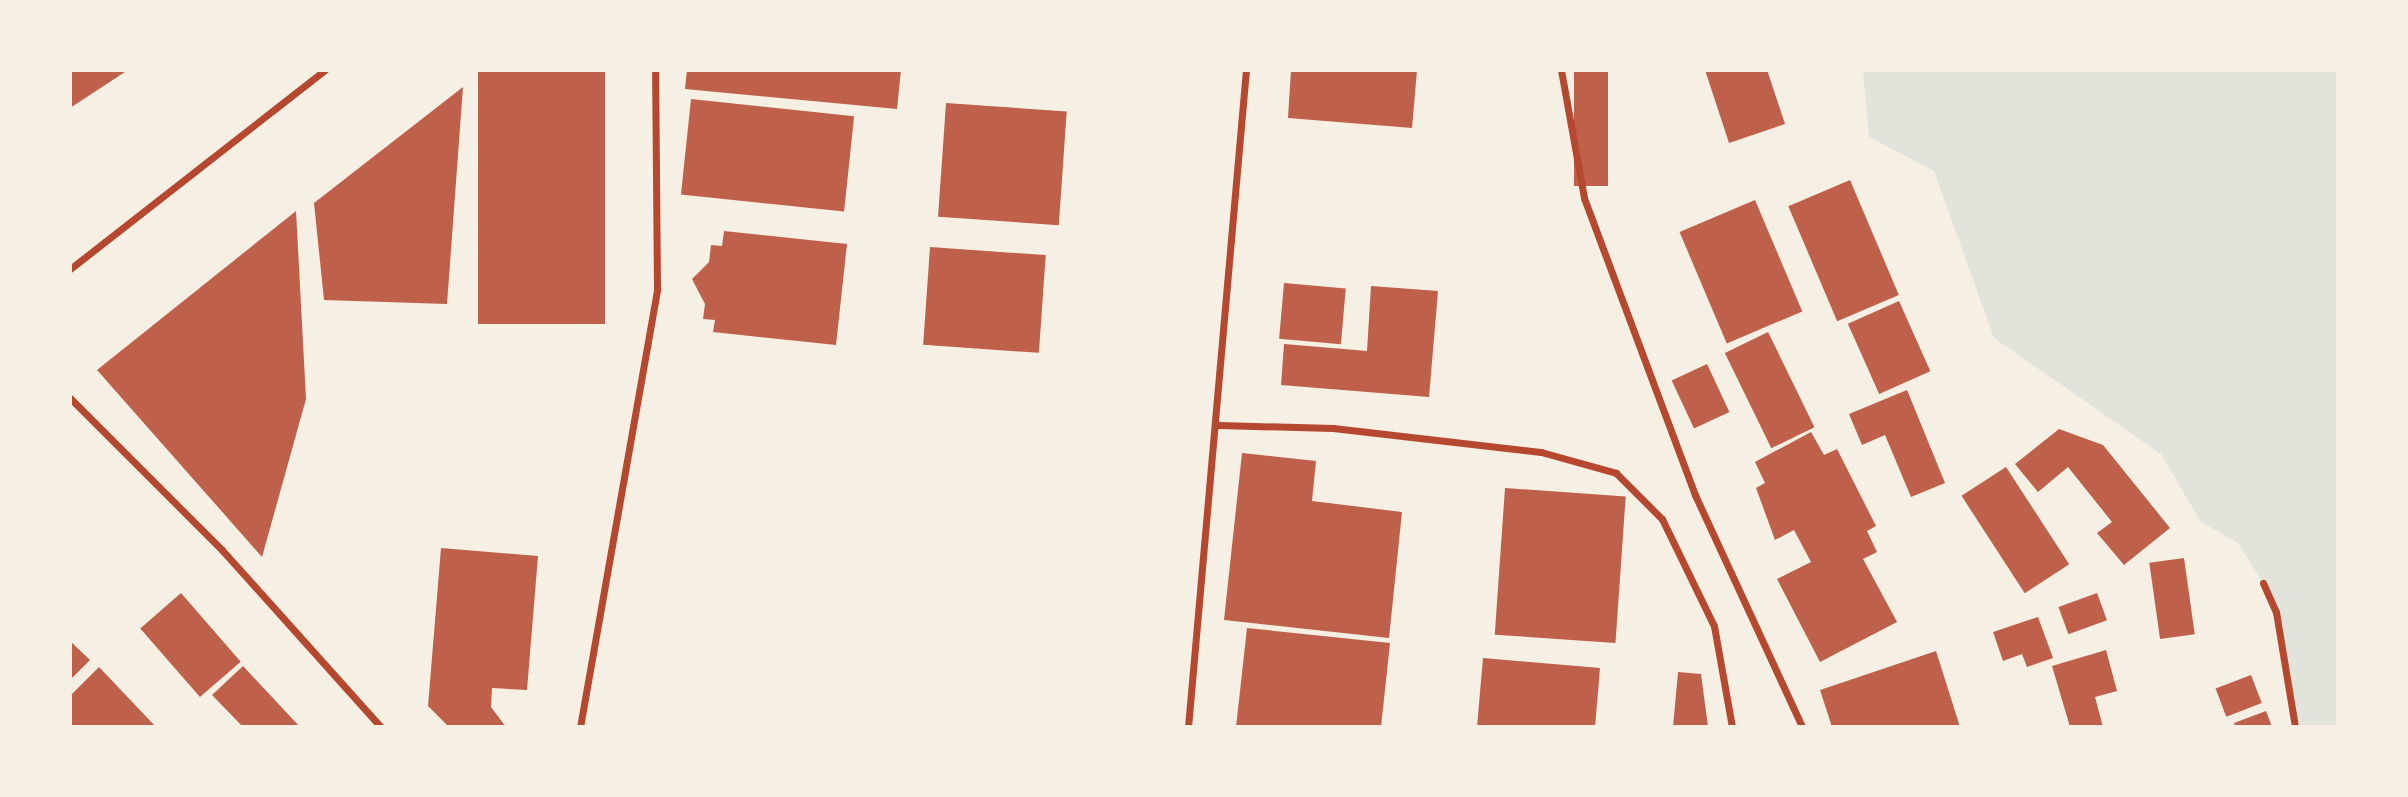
<!DOCTYPE html>
<html>
<head>
<meta charset="utf-8">
<style>
  body { margin:0 }
  #map { position:relative; width:2408px; height:797px; overflow:hidden; background:#f6efe4; font-family:Ubuntu,sans-serif }
  div>[style] { position:absolute }
  [style*='--x'] { left:calc(var(--x)*1px); top:calc(var(--y)*1px); width:calc(var(--w)*1px); rotate:calc(var(--a)*1deg) }
  .green>* { inset:0; background:#e2e4dc }
  .building>* { inset:0; background:#bf614a; transform-origin:0 0 }
  .minor>* { height:7px; margin:-3.5px; padding:0 3.5px; transform-origin:3.5px; border-radius:3.5px; background:#b5482f }
  span { translate:-50% -50%; white-space:nowrap; text-align:center; line-height:1.15; -webkit-text-stroke:7px #f6efe4; paint-order:stroke }
  .frame { position:absolute; inset:0; border:72px solid #f6efe4; pointer-events:none }
</style>
</head>
<body>
<div id="map">
  <div class="green">
    <div style="clip-path:polygon(1863px 70px,2338px 70px,2338px 727px,2295px 727px,2276px 612px,2263px 583px,2238px 543px,2201px 522px,2161px 454px,1994px 338px,1934px 171px,1869px 137px)"></div>
  </div>
  <div class="building">
    <div style="clip-path:polygon(70px 70px,128px 70px,70px 108px)"></div>
    <div style="left:478px;top:70px;width:127px;height:254px"></div>
    <div style="clip-path:polygon(687px 70px,901px 70px,897px 109px,685px 89px)"></div>
    <div style="clip-path:polygon(1291px 70px,1417px 70px,1412px 128px,1288px 118px)"></div>
    <div style="left:1574px;top:70px;width:34px;height:116px"></div>
    <div style="clip-path:polygon(1705px 70px,1767px 70px,1785px 124px,1729px 143px)"></div>
    <div style="clip-path:polygon(463px 87px,447px 304px,324px 300px,314px 203px)"></div>
    <div style="left:691px;top:99px;width:164px;height:96px;rotate:6deg"></div>
    <div style="left:946px;top:103px;width:121px;height:114px;rotate:4deg"></div>
    <div style="left:1850px;top:180px;width:125px;height:67px;rotate:67deg"></div>
    <div style="left:1755px;top:200px;width:121px;height:82px;rotate:67deg"></div>
    <div style="clip-path:polygon(296px 211px,306px 399px,262px 557px,97px 370px)"></div>
    <div style="clip-path:polygon(724px 231px,847px 244px,836px 345px,713px 332px,715px 320px,703px 319px,705px 304px,692px 279px,709px 262px,711px 245px,722px 246px)"></div>
    <div style="left:930px;top:247px;width:116px;height:98px;rotate:4deg"></div>
    <div style="left:1284px;top:283px;width:62px;height:56px;rotate:5deg"></div>
    <div style="clip-path:polygon(1371px 286px,1438px 291px,1429px 397px,1281px 385px,1284px 344px,1367px 351px)"></div>
    <div style="left:1899px;top:301px;width:77px;height:56px;rotate:66deg"></div>
    <div style="left:1768px;top:332px;width:106px;height:48px;rotate:64deg"></div>
    <div style="left:1707px;top:364px;width:53px;height:39px;rotate:65deg"></div>
    <div style="clip-path:polygon(1907px 390px,1945px 483px,1911px 497px,1885px 435px,1862px 445px,1849px 414px)"></div>
    <div style="clip-path:polygon(2059px 429px,2103px 445px,2170px 528px,2124px 565px,2097px 533px,2112px 522px,2068px 467px,2038px 492px,2015px 464px)"></div>
    <div style="clip-path:polygon(1811px 432px,1824px 455px,1837px 449px,1876px 526px,1867px 531px,1877px 552px,1863px 559px,1897px 622px,1820px 662px,1777px 579px,1811px 562px,1794px 530px,1775px 540px,1756px 488px,1765px 483px,1755px 462px)"></div>
    <div style="clip-path:polygon(1242px 453px,1316px 461px,1312px 501px,1402px 512px,1389px 638px,1224px 620px)"></div>
    <div style="left:2006px;top:467px;width:116px;height:53px;rotate:57deg"></div>
    <div style="left:1505px;top:488px;width:121px;height:147px;rotate:4deg"></div>
    <div style="clip-path:polygon(441px 548px,538px 556px,527px 690px,492px 688px,491px 707px,506px 727px,449px 727px,428px 706px)"></div>
    <div style="left:2184px;top:558px;width:77px;height:35px;rotate:82deg"></div>
    <div style="left:181px;top:593px;width:91px;height:54px;rotate:49deg"></div>
    <div style="left:2097px;top:593px;width:29px;height:41px;rotate:70deg"></div>
    <div style="clip-path:polygon(2038px 617px,2053px 658px,2027px 667px,2022px 654px,2003px 661px,1993px 632px)"></div>
    <div style="clip-path:polygon(1247px 628px,1390px 643px,1381px 727px,1236px 727px)"></div>
    <div style="clip-path:polygon(70px 641px,90px 660px,70px 680px)"></div>
    <div style="clip-path:polygon(2106px 650px,2117px 691px,2095px 697px,2103px 727px,2070px 727px,2052px 666px)"></div>
    <div style="clip-path:polygon(1936px 651px,1960px 727px,1832px 727px,1820px 690px)"></div>
    <div style="clip-path:polygon(1483px 658px,1600px 668px,1595px 727px,1477px 727px)"></div>
    <div style="clip-path:polygon(243px 666px,300px 727px,243px 727px,212px 695px)"></div>
    <div style="clip-path:polygon(99px 667px,156px 727px,70px 727px,70px 696px)"></div>
    <div style="clip-path:polygon(1678px 672px,1701px 674px,1708px 727px,1673px 727px)"></div>
    <div style="left:2251px;top:675px;width:30px;height:38px;rotate:69deg"></div>
    <div style="clip-path:polygon(2266px 711px,2272px 727px,2235px 727px,2234px 723px)"></div>
  </div>
  <div class="minor">
    <div style="--x:1561;--y:70;--w:130;--a:79.8"></div>
    <div style="--x:1584;--y:198;--w:317;--a:69.5"></div>
    <div style="--x:1695;--y:495;--w:255;--a:65.2"></div>
    <div style="--x:70;--y:269;--w:323;--a:-38"></div>
    <div style="--x:70;--y:398;--w:215;--a:45"></div>
    <div style="--x:222;--y:550;--w:238;--a:48.1"></div>
    <div style="--x:1218;--y:425;--w:115;--a:1.5"></div>
    <div style="--x:1333;--y:428;--w:209;--a:6.6"></div>
    <div style="--x:1541;--y:452;--w:78;--a:15.6"></div>
    <div style="--x:1616;--y:473;--w:65;--a:45"></div>
    <div style="--x:1662;--y:519;--w:119;--a:64.1"></div>
    <div style="--x:1714;--y:626;--w:103;--a:79.9"></div>
    <div style="--x:2263;--y:583;--w:32;--a:66"></div>
    <div style="--x:2276;--y:612;--w:117;--a:80.6"></div>
    <div style="--x:580;--y:727;--w:445;--a:-80"></div>
    <div style="--x:657;--y:289;--w:219;--a:-90.5"></div>
    <div style="--x:1188;--y:727;--w:660;--a:-84.96"></div>
  </div>
  <div class="frame"></div>
</div>
</body>
</html>
